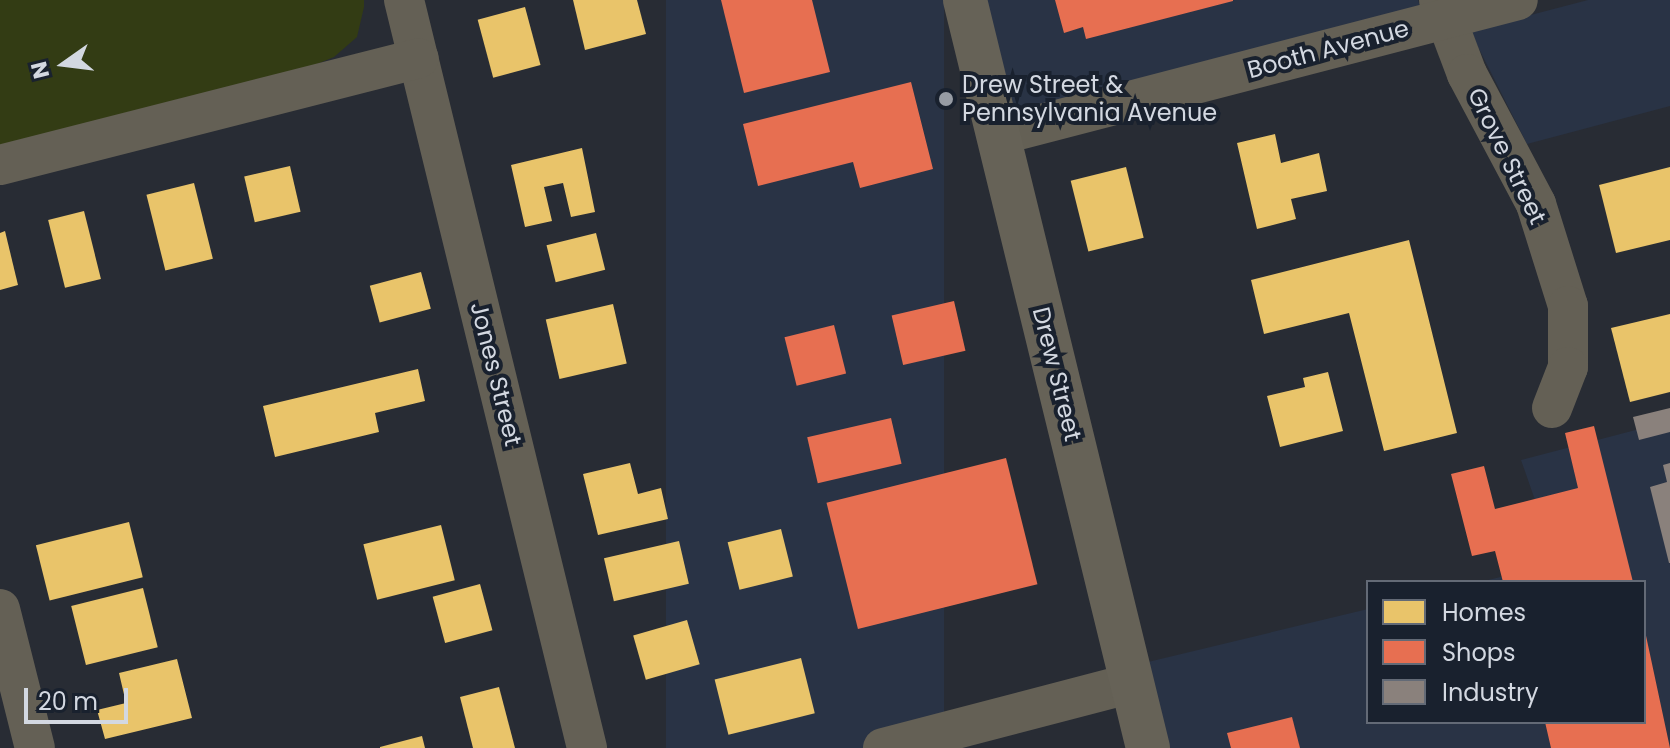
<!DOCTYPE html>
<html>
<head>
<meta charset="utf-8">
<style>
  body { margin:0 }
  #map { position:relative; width:1670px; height:748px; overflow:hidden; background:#282c34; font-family:Poppins,sans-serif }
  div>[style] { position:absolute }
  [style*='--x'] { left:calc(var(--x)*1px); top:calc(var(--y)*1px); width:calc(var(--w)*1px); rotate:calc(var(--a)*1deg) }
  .built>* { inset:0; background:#293345; transform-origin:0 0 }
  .green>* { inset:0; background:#333c14 }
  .homes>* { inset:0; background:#e9c46a; transform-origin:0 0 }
  .shops>* { inset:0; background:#e76f51; transform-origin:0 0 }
  .industry>* { inset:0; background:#8a817c }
  .street>* { height:40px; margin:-20px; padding:0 20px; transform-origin:20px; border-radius:20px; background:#646055 }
  .secondary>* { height:44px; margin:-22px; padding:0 22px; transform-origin:22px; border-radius:22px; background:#666257 }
  .dots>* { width:22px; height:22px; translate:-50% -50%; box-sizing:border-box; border:4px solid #19212e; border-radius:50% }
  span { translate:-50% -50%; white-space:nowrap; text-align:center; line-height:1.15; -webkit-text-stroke:8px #19212e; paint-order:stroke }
  .street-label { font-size:24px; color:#d3d8e1 }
  .poi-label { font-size:24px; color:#d3d8e1 }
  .left { translate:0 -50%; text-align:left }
  .legend { position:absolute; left:1366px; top:580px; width:280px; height:144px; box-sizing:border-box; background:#19212e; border:2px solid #636a76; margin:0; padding:10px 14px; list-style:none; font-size:24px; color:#d3d8e1 }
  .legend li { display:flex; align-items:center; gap:16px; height:40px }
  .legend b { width:40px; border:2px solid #636a76 }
  .north { position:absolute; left:24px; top:24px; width:80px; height:80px; -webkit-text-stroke:6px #19212e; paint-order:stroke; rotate:256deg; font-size:22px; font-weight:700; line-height:32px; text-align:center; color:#d3d8e1 }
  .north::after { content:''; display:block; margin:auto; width:28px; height:36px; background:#d3d8e1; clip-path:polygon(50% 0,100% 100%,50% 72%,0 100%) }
  .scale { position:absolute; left:24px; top:688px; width:104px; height:36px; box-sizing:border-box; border:4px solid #d3d8e1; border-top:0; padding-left:10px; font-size:24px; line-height:28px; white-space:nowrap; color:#d3d8e1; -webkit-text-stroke:6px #19212e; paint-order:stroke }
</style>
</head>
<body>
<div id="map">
  <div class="built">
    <div style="left:666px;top:0;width:278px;height:761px"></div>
    <div style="clip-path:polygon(986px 0,1418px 0,1420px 7px,1015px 113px)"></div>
    <div style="clip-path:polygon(1588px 0,1670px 0,1670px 106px,1527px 144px,1470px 31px)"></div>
    <div style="clip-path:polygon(1670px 421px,1670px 748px,1169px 748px,1148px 662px,1368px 609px,1368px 722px,1644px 722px,1644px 582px,1480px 582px,1557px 563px,1521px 460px)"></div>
  </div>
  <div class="green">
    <div style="clip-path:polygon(0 0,364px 0,364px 7px,357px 37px,334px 57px,295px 73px,0 149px)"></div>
  </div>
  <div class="homes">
    <div style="clip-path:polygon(573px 0,637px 0,646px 34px,585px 50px)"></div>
    <div style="left:525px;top:7px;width:60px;height:49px;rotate:75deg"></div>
    <div style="clip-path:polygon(1275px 134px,1281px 163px,1319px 153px,1327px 191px,1291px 199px,1296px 219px,1257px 229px,1237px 143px)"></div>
    <div style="clip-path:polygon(582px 148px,595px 212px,571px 217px,563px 183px,544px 187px,552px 221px,525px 227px,511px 165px)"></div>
    <div style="left:290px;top:166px;width:47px;height:47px;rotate:77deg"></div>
    <div style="left:1126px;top:167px;width:73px;height:57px;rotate:76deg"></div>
    <div style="clip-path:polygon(1670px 167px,1670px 240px,1616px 253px,1599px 185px)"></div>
    <div style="left:194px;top:183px;width:78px;height:49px;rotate:76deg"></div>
    <div style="left:84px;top:211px;width:70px;height:37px;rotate:76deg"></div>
    <div style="clip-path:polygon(5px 231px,18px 285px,0 290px,0 233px)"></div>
    <div style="left:596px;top:233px;width:38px;height:51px;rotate:76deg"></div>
    <div style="clip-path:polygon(1409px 240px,1457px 433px,1384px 451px,1349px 313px,1264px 334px,1251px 280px)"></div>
    <div style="left:421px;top:272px;width:38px;height:53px;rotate:75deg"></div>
    <div style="left:613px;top:304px;width:61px;height:69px;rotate:77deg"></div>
    <div style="clip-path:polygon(1670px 314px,1670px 392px,1630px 402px,1611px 328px)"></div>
    <div style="clip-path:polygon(418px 369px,425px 401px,375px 413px,379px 432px,275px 457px,263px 406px)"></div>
    <div style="clip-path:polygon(1328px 372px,1343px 431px,1280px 447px,1267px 396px,1305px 387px,1303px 378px)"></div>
    <div style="clip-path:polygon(630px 463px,638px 494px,661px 488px,668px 519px,598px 535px,583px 474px)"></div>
    <div style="left:129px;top:522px;width:57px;height:96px;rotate:76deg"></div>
    <div style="left:441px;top:525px;width:57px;height:80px;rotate:76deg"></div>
    <div style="left:781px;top:529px;width:49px;height:55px;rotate:76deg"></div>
    <div style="left:679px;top:541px;width:44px;height:77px;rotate:77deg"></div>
    <div style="left:480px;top:584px;width:48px;height:49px;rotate:75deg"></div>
    <div style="left:143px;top:588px;width:61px;height:74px;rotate:76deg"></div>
    <div style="left:687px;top:620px;width:46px;height:56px;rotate:74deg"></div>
    <div style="left:801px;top:658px;width:57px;height:89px;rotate:76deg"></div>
    <div style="clip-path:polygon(177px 659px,192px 718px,105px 739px,97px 710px,126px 703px,119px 673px)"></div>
    <div style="clip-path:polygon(499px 687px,515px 748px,473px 748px,460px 697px)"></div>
    <div style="clip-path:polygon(422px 736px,425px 748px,380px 748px,380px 747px)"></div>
  </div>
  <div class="shops">
    <div style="clip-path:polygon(721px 0,812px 0,830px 72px,744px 93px)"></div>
    <div style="clip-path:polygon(1055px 0,1233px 0,1233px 1px,1086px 39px,1083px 27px,1064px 33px)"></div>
    <div style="clip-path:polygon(911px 82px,933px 169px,860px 188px,853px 162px,758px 186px,743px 124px)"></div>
    <div style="left:954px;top:301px;width:51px;height:64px;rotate:77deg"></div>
    <div style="left:834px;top:325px;width:50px;height:51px;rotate:76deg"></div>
    <div style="left:891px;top:418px;width:47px;height:86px;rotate:77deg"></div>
    <div style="clip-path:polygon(1594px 426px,1633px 582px,1503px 582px,1495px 551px,1472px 556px,1451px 474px,1484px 466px,1495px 509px,1578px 488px,1565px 433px)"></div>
    <div style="left:1006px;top:458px;width:130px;height:185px;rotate:76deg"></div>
    <div style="clip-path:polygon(1645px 631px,1670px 748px,1551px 748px,1545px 722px,1644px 722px)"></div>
    <div style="clip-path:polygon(1292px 717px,1300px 748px,1231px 748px,1227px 733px)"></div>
  </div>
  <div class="industry">
    <div style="clip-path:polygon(1670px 408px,1670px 432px,1639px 440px,1633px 417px)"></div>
    <div style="clip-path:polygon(1670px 463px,1670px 563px,1669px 563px,1650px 487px,1667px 482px,1663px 465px)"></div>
  </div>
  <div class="street">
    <div style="--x:404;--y:0;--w:770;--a:76.25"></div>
    <div style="--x:1439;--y:0;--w:79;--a:69.3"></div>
    <div style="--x:1467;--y:74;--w:147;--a:62"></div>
    <div style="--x:1536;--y:204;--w:107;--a:72.6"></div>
    <div style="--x:1568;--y:306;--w:61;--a:90"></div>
    <div style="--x:1568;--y:367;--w:44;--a:111.3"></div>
    <div style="--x:999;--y:135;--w:536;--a:-14.58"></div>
    <div style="--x:0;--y:165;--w:432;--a:-14.3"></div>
    <div style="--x:0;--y:609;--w:143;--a:75.9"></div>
    <div style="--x:883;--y:748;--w:257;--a:-14.6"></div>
  </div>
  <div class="secondary">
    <div style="--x:965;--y:0;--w:770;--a:76.25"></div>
  </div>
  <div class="dots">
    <div style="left:946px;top:99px;background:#979ca4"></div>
  </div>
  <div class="street-label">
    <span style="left:1328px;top:49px;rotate:-15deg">Booth Avenue</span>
    <span style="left:1507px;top:156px;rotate:64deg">Grove Street</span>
    <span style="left:496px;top:374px;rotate:76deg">Jones Street</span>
    <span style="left:1057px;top:374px;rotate:76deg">Drew Street</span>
  </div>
  <div class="poi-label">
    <span class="left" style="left:962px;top:99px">Drew Street &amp;<br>Pennsylvania Avenue</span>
  </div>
  <ul class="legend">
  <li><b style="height:22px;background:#e9c46a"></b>Homes</li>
  <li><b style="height:22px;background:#e76f51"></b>Shops</li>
  <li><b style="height:22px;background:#8a817c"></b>Industry</li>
  </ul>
  <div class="north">N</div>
  <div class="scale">20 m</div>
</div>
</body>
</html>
